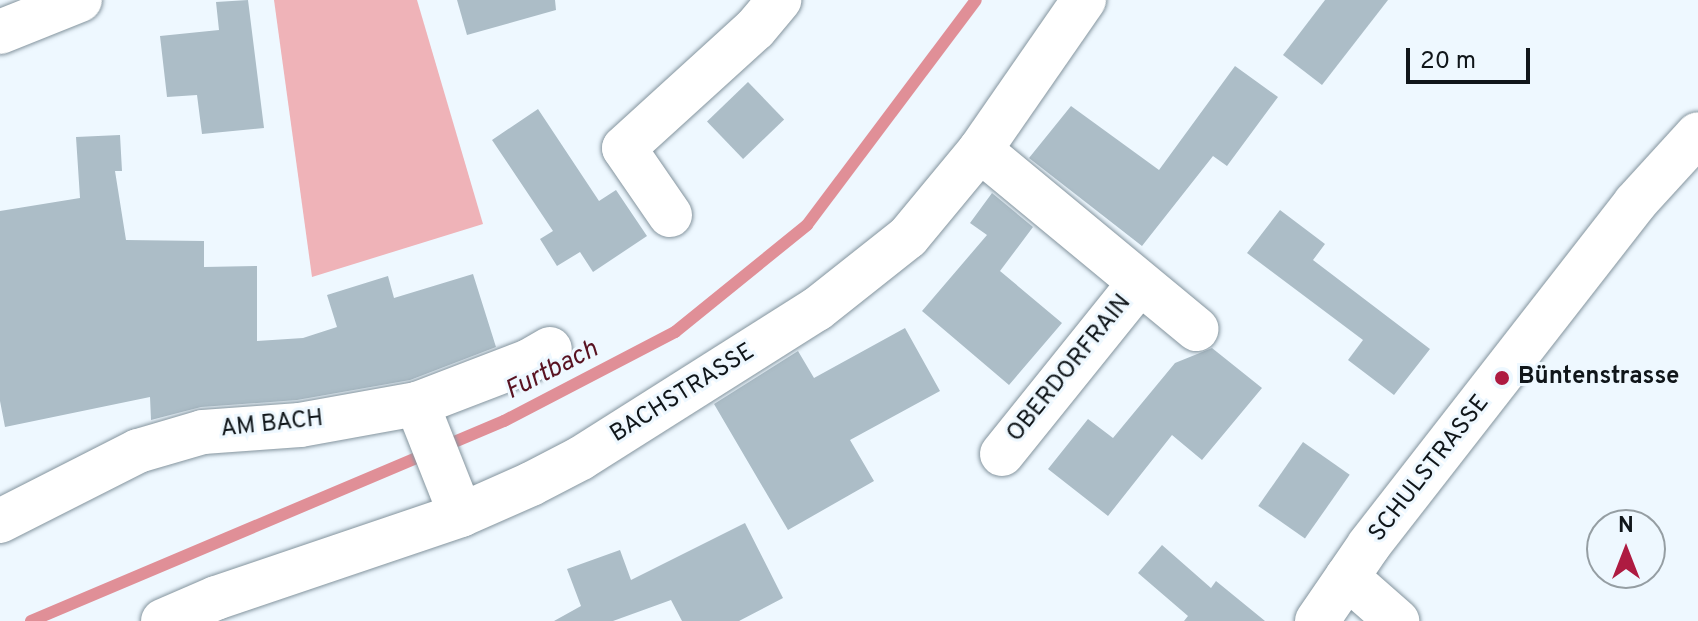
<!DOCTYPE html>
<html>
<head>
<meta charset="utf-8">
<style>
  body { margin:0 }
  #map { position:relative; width:1698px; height:621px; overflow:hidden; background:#eef8ff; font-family:Overpass,sans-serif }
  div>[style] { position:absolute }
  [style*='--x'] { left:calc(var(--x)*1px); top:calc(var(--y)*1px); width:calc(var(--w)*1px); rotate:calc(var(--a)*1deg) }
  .green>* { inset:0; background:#efb3b8 }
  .stream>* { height:12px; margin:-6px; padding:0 6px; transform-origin:6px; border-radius:6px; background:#e08f97 }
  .building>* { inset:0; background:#acbdc7; transform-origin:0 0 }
  .roads { filter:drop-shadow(0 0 2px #84949e) drop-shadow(0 0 2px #84949e) }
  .minor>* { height:44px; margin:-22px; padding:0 22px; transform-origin:22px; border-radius:22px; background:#fff }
  .dots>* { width:22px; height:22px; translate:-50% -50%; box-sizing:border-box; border:4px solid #eef8ff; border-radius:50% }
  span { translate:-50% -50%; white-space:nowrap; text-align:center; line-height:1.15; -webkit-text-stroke:6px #eef8ff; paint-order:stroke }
  .street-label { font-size:24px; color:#10161a }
  .poi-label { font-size:24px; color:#10161a; font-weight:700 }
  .left { translate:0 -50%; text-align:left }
  .water-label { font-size:26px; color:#591221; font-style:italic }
  .north { position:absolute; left:1586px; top:509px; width:80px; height:80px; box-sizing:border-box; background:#eef8ff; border:2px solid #959ea3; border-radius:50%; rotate:0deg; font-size:22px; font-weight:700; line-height:32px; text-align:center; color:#10161a }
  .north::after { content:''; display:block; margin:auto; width:28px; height:36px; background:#ae1b41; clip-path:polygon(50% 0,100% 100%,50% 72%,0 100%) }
  .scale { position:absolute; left:1406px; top:48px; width:124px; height:36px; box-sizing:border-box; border:4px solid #10161a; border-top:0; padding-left:10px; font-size:24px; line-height:28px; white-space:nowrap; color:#10161a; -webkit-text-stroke:6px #eef8ff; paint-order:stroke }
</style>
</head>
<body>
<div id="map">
  <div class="green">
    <div style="clip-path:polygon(274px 0,417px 0,483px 224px,312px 277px)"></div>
  </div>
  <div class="stream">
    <div style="--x:31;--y:621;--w:514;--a:-22.92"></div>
    <div style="--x:504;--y:421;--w:193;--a:-27.5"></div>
    <div style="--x:675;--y:332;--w:170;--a:-39"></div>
    <div style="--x:807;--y:225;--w:281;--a:-53.1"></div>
  </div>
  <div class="building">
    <div style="clip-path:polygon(248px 0,264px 128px,202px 134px,197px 95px,167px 97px,160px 36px,219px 30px,216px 2px)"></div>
    <div style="clip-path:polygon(457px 0,555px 0,556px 10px,467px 35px)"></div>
    <div style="clip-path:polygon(1325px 0,1388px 0,1322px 85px,1283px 55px)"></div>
    <div style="clip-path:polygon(1235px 66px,1278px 97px,1227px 166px,1213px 156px,1142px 246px,1029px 158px,1071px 106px,1159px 170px)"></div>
    <div style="left:748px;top:82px;width:52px;height:57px;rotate:46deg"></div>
    <div style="clip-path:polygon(538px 109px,599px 201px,616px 190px,647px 236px,593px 272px,580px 252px,557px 266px,540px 239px,553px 231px,492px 140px)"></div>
    <div style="clip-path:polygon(120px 135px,122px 171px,115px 171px,126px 240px,204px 241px,204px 267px,257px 266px,257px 341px,303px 338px,337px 327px,327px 295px,388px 276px,394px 298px,473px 274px,496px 347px,410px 380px,297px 400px,201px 407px,151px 420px,150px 397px,5px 427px,0 401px,0 211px,80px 198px,76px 137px)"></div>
    <div style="clip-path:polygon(992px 193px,1033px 227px,1000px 271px,1062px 323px,1009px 385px,922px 311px,987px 235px,970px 223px)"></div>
    <div style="clip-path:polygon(1280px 210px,1325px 244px,1313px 260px,1430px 349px,1394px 395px,1348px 360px,1363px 340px,1247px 253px)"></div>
    <div style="clip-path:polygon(905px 328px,940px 391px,850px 440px,874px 481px,788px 530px,714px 404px,798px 351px,814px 378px)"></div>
    <div style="clip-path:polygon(1212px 348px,1262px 388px,1202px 460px,1172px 435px,1108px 516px,1048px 469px,1088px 419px,1113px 438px,1175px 363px)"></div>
    <div style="left:1303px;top:442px;width:57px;height:78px;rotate:35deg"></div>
    <div style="clip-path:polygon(745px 523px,783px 598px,739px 621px,682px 621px,671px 600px,613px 621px,554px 621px,581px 606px,567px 569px,620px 550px,631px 580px)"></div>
    <div style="clip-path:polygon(1162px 545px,1211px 588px,1216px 581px,1265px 621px,1184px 621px,1188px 616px,1138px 573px)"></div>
  </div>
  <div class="roads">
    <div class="minor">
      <div style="--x:0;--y:32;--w:86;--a:-21.8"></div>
      <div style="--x:980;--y:150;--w:281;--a:39.6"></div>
      <div style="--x:670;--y:215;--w:81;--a:-124.5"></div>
      <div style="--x:624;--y:148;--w:177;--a:-42.3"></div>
      <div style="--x:755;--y:29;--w:38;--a:-50"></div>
      <div style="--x:417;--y:404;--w:119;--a:68.4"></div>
      <div style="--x:1002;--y:454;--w:217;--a:-51.2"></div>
      <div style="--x:0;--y:521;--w:155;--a:-26.9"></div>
      <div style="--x:138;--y:451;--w:68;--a:-16.3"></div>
      <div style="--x:203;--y:432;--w:97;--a:-4.1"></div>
      <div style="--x:300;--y:425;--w:119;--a:-10.2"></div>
      <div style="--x:417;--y:404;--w:120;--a:-21"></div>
      <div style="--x:529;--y:361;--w:24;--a:-30"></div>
      <div style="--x:1347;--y:577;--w:67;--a:41.3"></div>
      <div style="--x:163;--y:621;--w:58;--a:-23.5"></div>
      <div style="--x:216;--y:598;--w:259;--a:-18.7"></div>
      <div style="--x:461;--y:515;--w:77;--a:-23.9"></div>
      <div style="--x:531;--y:484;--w:56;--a:-27.5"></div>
      <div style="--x:581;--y:458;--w:279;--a:-32.3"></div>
      <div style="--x:817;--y:309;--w:116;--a:-38.4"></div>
      <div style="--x:908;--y:237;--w:113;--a:-50.4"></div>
      <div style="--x:980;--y:150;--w:183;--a:-55.3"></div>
      <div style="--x:1317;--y:621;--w:92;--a:-55.6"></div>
      <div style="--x:1369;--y:545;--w:433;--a:-52.1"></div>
      <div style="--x:1635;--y:203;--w:93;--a:-47.6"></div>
    </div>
  </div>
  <div class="dots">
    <div style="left:1502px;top:378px;background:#ae1b41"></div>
  </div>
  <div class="street-label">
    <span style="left:1070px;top:369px;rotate:-51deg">OBERDORFRAIN</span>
    <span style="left:683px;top:394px;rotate:-32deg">BACHSTRASSE</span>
    <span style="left:272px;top:425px;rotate:-6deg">AM BACH</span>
    <span style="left:1430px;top:469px;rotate:-52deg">SCHULSTRASSE</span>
  </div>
  <div class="poi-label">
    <span class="left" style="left:1518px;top:378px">Büntenstrasse</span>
  </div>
  <div class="water-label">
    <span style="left:552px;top:371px;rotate:-27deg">Furtbach</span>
  </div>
  <div class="north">N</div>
  <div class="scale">20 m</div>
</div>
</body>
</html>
